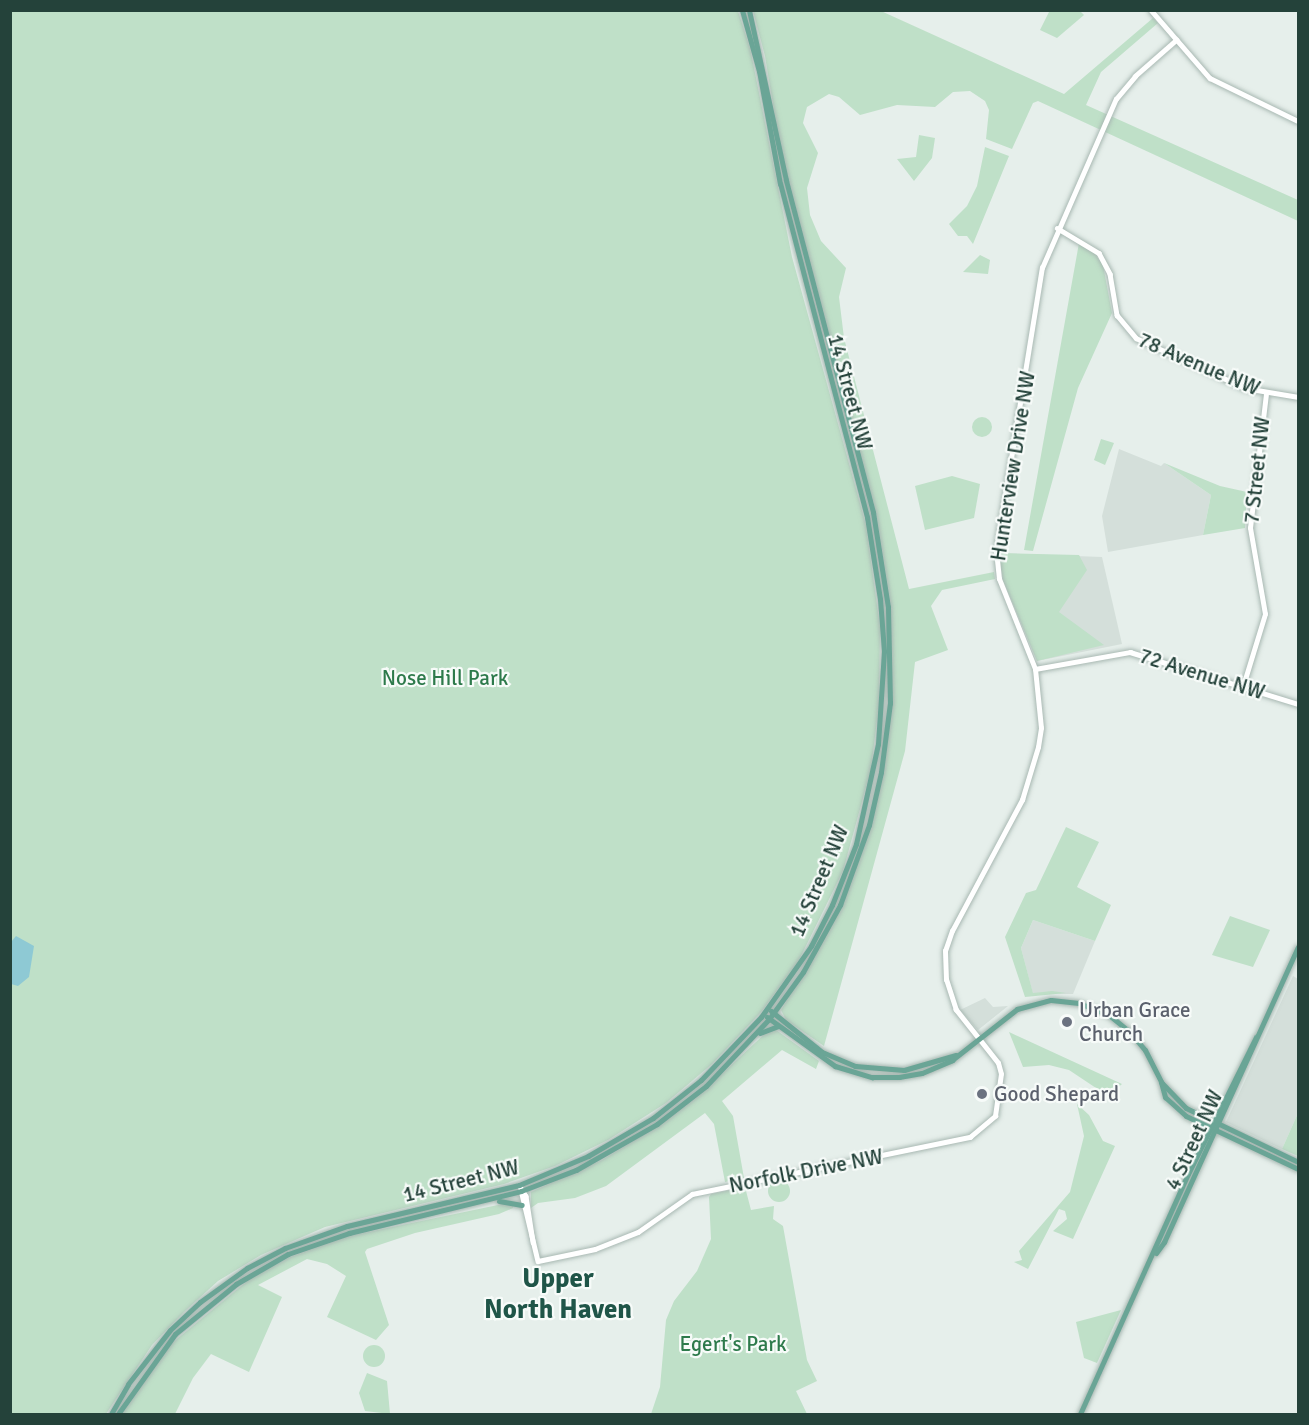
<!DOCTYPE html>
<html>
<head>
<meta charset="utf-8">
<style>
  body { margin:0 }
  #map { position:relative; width:1309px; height:1425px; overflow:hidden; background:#e6efeb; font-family:Signika,sans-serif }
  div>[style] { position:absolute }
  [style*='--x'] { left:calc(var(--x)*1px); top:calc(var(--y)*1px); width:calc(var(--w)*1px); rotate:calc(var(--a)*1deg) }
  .built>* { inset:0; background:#d4dfda }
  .green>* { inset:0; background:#bfe0c8 }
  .round { border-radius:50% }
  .water>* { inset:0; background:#8ec9d4 }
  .roads { filter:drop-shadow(0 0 2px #a8b8b2) drop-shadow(0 0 2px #a8b8b2) }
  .minor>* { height:4.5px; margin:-2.25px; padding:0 2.25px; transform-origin:2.25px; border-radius:2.25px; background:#fff }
  .major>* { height:5px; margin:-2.5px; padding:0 2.5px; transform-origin:2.5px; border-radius:2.5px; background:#6aa596 }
  .dots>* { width:16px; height:16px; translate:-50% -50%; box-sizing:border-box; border:3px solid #f7fbf9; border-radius:50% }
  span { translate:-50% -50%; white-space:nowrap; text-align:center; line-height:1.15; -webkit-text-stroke:4.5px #f7fbf9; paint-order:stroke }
  .street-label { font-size:21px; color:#24423a }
  .park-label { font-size:21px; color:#2d7a4b }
  .worship-label { font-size:21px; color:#5b616d }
  .left { translate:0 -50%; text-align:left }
  .district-label { font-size:27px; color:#1f5548; font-weight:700 }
  .frame { position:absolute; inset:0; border:12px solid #24423a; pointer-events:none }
</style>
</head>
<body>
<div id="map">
  <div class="built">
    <div style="clip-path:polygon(1119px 449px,1161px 466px,1164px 463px,1211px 495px,1203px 535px,1108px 552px,1102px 516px)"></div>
    <div style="clip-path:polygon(999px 553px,1102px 557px,1122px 644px,1037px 661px,1003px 580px)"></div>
    <div style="clip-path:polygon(1033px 920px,1095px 941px,1073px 994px,1033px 994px,1021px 948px)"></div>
    <div style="clip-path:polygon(1293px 976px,1298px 979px,1298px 1113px,1282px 1149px,1226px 1122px)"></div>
    <div style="clip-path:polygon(985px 998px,993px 1007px,1008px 1006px,978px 1030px,960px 1010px)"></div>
  </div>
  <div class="green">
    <div style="clip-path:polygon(1050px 10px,1080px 11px,1084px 15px,1057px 38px,1040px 30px)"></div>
    <div style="clip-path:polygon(10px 11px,738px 11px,750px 48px,792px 257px,866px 525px,880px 627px,879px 704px,871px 769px,843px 871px,799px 960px,762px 1011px,712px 1064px,666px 1103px,608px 1140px,555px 1166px,504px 1184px,325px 1227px,261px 1255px,218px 1281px,185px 1311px,152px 1345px,106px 1414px,11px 1414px)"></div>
    <div style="clip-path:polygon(753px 11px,881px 11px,1064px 94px,1153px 18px,1158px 23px,1101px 72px,1086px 105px,1298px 200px,1298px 221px,1038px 101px,1033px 103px,1012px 149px,986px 139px,989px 110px,985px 101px,970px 91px,953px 92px,935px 107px,897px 105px,860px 115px,839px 97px,829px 94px,807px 107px,803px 123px,818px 153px,807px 188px,810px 215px,821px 241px,846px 268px,839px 297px,844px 338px,909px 589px,994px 572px,995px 579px,942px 590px,931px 606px,948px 650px,915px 662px,905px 751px,824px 1046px,786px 1020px,781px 1010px,842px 907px,872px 824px,884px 773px,892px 704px,891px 606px,876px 512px,780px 147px,765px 56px)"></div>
    <div style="clip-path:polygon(919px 135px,935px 138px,932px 158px,914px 181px,897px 159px,916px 157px)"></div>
    <div style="clip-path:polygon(985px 147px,1009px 156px,973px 244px,967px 236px,958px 236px,949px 224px,967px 206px,977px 186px)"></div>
    <div style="clip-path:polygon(1079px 243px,1092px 250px,1103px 265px,1112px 313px,1078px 388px,1033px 551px,1024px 550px)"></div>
    <div style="clip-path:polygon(980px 255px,990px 260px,988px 274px,963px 272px)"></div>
    <div class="round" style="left:972px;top:417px;width:20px;height:20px"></div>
    <div style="clip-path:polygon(1101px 439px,1114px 443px,1105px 465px,1094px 460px)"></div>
    <div style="clip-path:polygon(1164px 463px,1220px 486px,1247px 492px,1245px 528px,1203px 535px,1211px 495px)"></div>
    <div style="clip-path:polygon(952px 476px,980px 484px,974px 518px,925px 530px,915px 486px)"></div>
    <div style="clip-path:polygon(999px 553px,1079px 555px,1087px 570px,1059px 612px,1104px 645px,1037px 661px,1003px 580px)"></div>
    <div style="clip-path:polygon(1066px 827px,1099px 842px,1077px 887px,1111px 905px,1095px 941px,1033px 920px,1021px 948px,1033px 993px,1052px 991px,1066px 993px,1025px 997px,1005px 937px,1026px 893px,1036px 890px)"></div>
    <div style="clip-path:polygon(1230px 916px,1270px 930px,1253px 967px,1212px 955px)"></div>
    <div style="clip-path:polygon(772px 1027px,819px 1061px,816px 1069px,782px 1050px,722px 1101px,733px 1116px,744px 1178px,725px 1182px,714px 1124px,705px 1113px,606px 1186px,575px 1198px,538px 1203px,531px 1208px,531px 1192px,602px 1160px,648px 1132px,695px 1099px)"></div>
    <div style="clip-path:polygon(1009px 1032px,1122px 1084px,1108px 1096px,1069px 1070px,1049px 1065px,1023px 1067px)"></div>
    <div style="clip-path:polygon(1077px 1104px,1089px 1115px,1103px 1141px,1115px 1146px,1073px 1239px,1053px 1231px,1067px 1219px,1065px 1211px,1059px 1209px,1028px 1269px,1014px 1262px,1022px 1260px,1019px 1251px,1070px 1192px,1084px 1136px)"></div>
    <div style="clip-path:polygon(1298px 1113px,1298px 1156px,1282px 1149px)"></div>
    <div class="round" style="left:768px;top:1180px;width:22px;height:22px"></div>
    <div style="clip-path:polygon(745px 1187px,751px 1210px,774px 1206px,773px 1219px,783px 1226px,807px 1360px,817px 1381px,796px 1391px,807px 1414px,651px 1414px,660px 1387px,666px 1320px,674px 1301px,697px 1271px,711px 1239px,709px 1197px,711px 1194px)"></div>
    <div style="clip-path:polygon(513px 1202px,513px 1208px,499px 1214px,415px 1233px,367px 1249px,365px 1252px,389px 1325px,376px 1340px,327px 1317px,346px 1276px,327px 1264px,307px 1259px,258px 1285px,282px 1297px,249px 1372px,211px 1354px,193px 1378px,175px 1414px,122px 1414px,171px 1344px,251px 1278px,290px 1257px,349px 1236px)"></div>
    <div style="clip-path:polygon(1121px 1310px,1097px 1363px,1084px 1358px,1076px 1322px)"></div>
    <div class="round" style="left:363px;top:1345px;width:22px;height:22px"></div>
    <div style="clip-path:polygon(367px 1373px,387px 1381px,390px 1414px,365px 1411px,359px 1393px)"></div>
  </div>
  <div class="water">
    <div style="clip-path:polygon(16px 936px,34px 946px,29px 977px,18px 986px,11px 984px,11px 942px)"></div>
  </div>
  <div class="roads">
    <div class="minor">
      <div style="--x:1151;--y:10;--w:90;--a:49.1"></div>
      <div style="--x:1210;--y:78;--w:98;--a:26"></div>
      <div style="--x:1057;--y:228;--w:49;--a:30.8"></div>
      <div style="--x:1099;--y:253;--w:24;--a:62"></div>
      <div style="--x:1110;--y:274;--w:42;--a:80.3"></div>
      <div style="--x:1117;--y:315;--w:30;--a:50"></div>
      <div style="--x:1136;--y:338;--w:120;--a:24.6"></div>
      <div style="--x:1245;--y:388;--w:54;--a:9.6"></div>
      <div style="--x:1035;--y:669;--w:97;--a:-10.1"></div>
      <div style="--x:1130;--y:652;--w:176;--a:17.2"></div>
      <div style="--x:1243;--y:686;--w:75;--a:-73"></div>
      <div style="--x:1265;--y:614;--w:87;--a:-99.9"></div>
      <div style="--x:1250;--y:528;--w:136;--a:-83.2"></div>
      <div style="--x:519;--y:1185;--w:13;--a:58"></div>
      <div style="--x:526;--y:1196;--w:47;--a:81.3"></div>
      <div style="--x:522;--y:1194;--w:69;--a:76.6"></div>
      <div style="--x:538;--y:1261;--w:58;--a:-11.9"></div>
      <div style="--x:595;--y:1249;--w:46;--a:-21.6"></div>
      <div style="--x:638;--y:1232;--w:66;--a:-35.1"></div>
      <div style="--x:692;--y:1194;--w:284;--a:-11.6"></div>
      <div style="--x:970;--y:1137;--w:33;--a:-40"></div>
      <div style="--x:995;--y:1116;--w:42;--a:-81.9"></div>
      <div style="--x:1001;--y:1074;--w:11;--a:-105"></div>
      <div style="--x:998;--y:1063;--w:68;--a:-128.4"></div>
      <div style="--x:956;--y:1010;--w:32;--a:-108"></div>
      <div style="--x:946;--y:980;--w:29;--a:-92"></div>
      <div style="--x:945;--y:951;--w:21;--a:-71"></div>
      <div style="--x:952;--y:931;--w:149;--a:-61.9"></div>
      <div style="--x:1022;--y:800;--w:55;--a:-73.2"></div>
      <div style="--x:1038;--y:747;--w:19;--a:-81"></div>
      <div style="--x:1041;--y:728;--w:59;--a:-95.8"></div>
      <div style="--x:1035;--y:669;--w:97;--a:-111.8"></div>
      <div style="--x:999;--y:579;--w:28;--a:-96"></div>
      <div style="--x:996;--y:551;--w:287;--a:-80.8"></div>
      <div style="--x:1042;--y:268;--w:184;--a:-66.4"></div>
      <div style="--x:1116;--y:99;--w:30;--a:-50"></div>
      <div style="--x:1135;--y:76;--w:55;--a:-41.3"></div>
    </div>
    <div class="major">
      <div style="--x:771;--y:1011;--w:65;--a:38.8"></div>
      <div style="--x:822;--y:1052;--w:36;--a:23"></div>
      <div style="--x:855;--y:1066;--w:49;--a:4.7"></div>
      <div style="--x:904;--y:1070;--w:54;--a:-16.1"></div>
      <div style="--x:767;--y:1017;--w:84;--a:35.8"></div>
      <div style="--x:835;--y:1066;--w:39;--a:17"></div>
      <div style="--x:872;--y:1077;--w:27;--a:0"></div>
      <div style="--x:899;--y:1077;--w:23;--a:-10"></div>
      <div style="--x:922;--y:1073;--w:33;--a:-23"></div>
      <div style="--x:952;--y:1060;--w:83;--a:-38.1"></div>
      <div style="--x:1017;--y:1009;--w:35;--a:-15"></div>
      <div style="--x:1051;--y:1000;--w:28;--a:6"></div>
      <div style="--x:1079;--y:1003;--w:32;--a:22"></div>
      <div style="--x:1109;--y:1015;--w:26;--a:39"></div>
      <div style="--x:1129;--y:1031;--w:25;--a:50"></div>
      <div style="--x:1145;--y:1050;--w:36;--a:63"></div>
      <div style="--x:1161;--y:1082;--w:36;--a:46"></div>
      <div style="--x:1186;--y:1108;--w:124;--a:25.7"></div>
      <div style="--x:760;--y:1033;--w:19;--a:-21"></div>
      <div style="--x:1161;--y:1082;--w:16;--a:75"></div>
      <div style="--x:1165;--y:1097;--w:28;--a:42"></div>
      <div style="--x:1186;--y:1116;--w:124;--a:25.3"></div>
      <div style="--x:499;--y:1201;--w:23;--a:10"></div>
      <div style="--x:1156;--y:1253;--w:14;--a:-54"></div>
      <div style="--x:1164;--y:1242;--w:324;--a:-65.6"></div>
      <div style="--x:111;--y:1414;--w:34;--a:-60"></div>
      <div style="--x:128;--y:1384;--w:68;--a:-52.1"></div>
      <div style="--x:170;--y:1330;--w:41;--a:-43"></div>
      <div style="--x:200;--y:1302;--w:58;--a:-35.9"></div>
      <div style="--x:247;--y:1268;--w:43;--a:-27.8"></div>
      <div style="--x:285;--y:1248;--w:66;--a:-19.5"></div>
      <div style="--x:347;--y:1226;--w:177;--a:-13.4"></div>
      <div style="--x:519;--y:1185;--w:75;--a:-22.8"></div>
      <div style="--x:588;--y:1156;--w:75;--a:-30.3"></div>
      <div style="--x:653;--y:1118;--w:61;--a:-38.4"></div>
      <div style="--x:701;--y:1080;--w:87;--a:-46.4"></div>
      <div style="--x:761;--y:1017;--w:87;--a:-54.8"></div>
      <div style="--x:811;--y:946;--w:46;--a:-62.9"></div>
      <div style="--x:832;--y:905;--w:66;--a:-68.5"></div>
      <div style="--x:856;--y:844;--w:102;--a:-77.6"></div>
      <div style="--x:878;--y:744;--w:93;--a:-86.3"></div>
      <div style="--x:884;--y:651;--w:52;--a:-94.4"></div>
      <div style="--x:880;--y:599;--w:83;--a:-99"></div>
      <div style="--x:867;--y:517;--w:344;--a:-104.6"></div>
      <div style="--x:780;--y:184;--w:115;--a:-100.5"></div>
      <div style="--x:759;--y:71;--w:63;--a:-105.6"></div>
      <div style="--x:118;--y:1414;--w:98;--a:-54.5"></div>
      <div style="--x:175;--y:1334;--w:79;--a:-39.3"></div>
      <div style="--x:236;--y:1284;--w:60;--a:-30"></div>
      <div style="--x:288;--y:1254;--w:65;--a:-19"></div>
      <div style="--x:349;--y:1233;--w:177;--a:-13.7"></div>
      <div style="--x:521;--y:1191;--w:59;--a:-20.9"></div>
      <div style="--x:576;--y:1170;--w:93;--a:-29.6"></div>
      <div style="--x:657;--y:1124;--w:62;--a:-37.8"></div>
      <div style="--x:706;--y:1086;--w:92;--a:-46.8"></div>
      <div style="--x:769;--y:1019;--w:58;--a:-54.1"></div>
      <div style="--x:803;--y:972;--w:77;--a:-61.1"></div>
      <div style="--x:840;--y:905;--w:85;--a:-70.1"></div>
      <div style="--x:869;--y:825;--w:54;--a:-77.2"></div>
      <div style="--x:881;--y:772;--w:70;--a:-82.6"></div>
      <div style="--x:890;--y:703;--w:96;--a:-91.2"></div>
      <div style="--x:888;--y:607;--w:96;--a:-99"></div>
      <div style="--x:873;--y:512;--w:343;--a:-104.7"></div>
      <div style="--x:786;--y:180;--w:174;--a:-102.3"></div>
      <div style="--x:1080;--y:1414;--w:263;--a:-65.8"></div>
      <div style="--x:1188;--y:1174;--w:153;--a:-63.6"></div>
    </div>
  </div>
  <div class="dots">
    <div style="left:1067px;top:1022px;background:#6b7280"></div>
    <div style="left:982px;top:1094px;background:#6b7280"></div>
  </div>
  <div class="street-label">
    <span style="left:1199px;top:364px;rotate:23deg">78 Avenue NW</span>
    <span style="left:850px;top:392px;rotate:75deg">14 Street NW</span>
    <span style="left:1013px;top:466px;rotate:-81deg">Hunterview Drive NW</span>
    <span style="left:1257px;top:470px;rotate:-84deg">7 Street NW</span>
    <span style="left:1202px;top:674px;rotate:17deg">72 Avenue NW</span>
    <span style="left:819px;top:881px;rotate:-67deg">14 Street NW</span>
    <span style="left:1194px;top:1140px;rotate:-65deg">4 Street NW</span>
    <span style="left:806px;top:1171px;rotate:-11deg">Norfolk Drive NW</span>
    <span style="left:461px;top:1181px;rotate:-14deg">14 Street NW</span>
  </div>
  <div class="park-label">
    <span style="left:445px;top:678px">Nose Hill Park</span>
    <span style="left:733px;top:1344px">Egert's Park</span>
  </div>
  <div class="worship-label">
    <span class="left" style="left:1079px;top:1022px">Urban Grace<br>Church</span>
    <span class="left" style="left:994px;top:1094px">Good Shepard</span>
  </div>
  <div class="district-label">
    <span style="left:558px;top:1294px">Upper<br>North Haven</span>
  </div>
  <div class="frame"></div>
</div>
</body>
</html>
